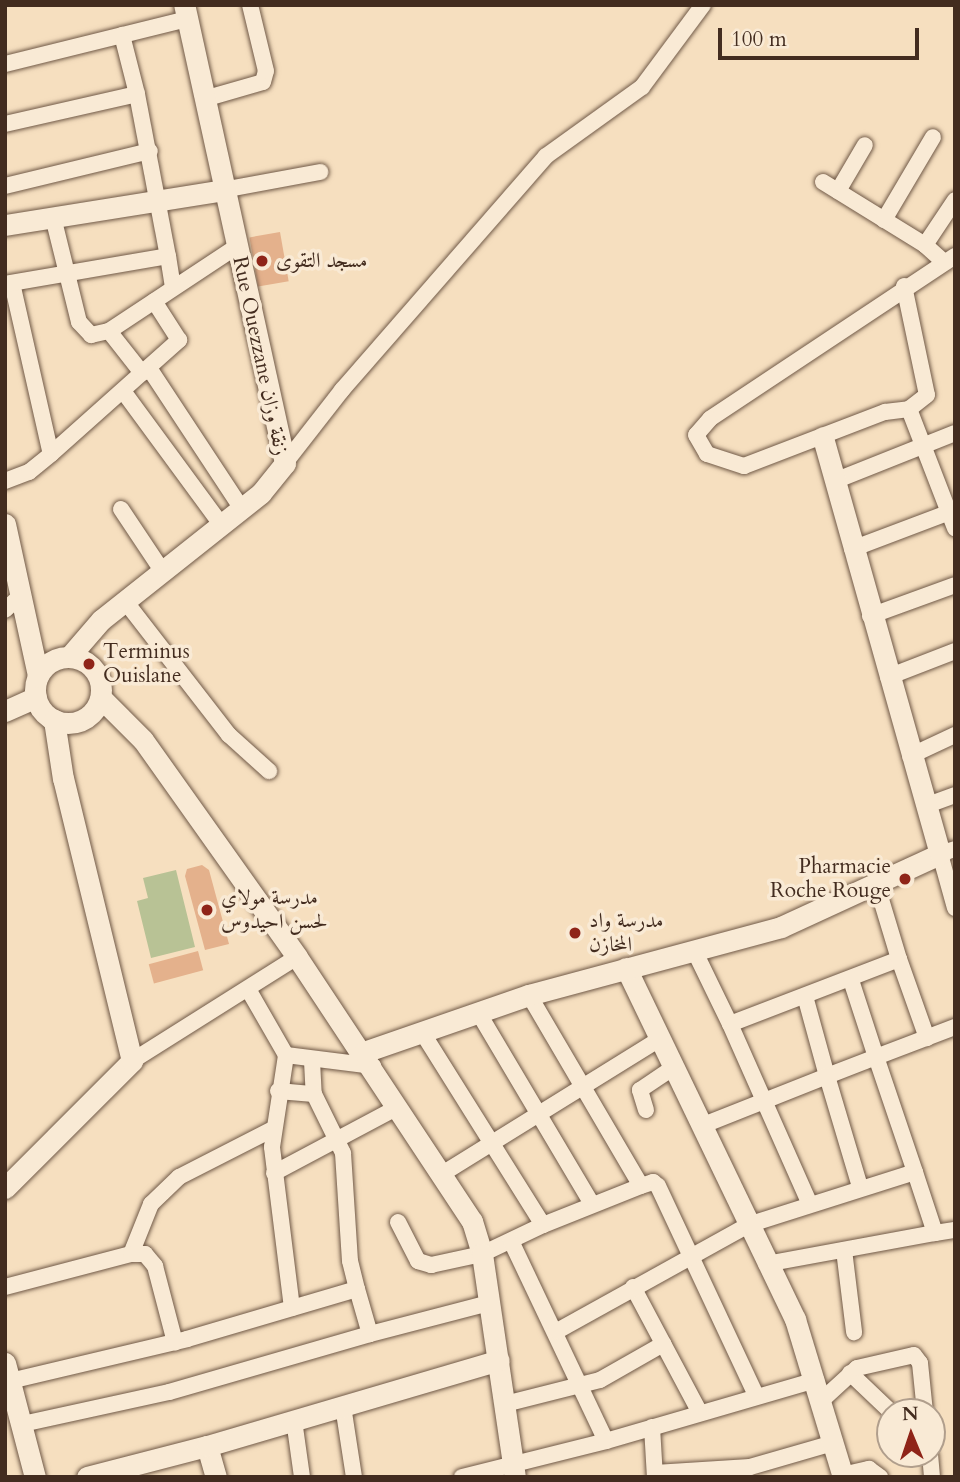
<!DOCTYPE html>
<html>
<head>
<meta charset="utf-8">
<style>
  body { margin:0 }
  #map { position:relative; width:960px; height:1482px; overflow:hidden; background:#f6dfbf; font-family:Cardo,Amiri,serif }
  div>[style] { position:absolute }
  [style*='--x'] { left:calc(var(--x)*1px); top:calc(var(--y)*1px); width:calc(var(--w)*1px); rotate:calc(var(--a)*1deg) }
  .green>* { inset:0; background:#b8c295 }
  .building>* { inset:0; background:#e4b18c; transform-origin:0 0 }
  .roads { filter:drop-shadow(0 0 2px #705947) drop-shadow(0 0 2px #705947) }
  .minor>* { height:16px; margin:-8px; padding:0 8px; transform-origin:8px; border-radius:8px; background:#f9ead5 }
  .tertiary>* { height:21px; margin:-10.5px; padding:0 10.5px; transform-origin:10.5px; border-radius:10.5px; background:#f9ead5 }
  .tertiary>.ring { margin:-10.5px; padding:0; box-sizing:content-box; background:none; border:21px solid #f9ead5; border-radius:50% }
  .dots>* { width:19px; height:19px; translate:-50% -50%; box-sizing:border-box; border:4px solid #f9ead5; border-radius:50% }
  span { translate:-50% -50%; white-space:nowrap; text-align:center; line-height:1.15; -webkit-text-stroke:7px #f9ead5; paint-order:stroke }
  .poi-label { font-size:21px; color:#432c1f }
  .left { translate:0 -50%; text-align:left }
  .right { translate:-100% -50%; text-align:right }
  .street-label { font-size:21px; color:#432c1f }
  .frame { position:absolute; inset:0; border:7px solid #432c1f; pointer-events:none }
  .north { position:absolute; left:876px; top:1398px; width:70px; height:70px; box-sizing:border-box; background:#f9ead5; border:2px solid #b09e8c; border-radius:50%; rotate:358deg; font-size:19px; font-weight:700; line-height:28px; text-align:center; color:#432c1f }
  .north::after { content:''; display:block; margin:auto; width:24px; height:32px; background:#8f2418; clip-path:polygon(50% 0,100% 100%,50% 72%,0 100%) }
  .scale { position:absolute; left:718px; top:28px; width:201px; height:32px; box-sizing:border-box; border:4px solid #432c1f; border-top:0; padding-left:9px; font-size:21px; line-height:24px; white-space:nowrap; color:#432c1f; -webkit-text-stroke:5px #f9ead5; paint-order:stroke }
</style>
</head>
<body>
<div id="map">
  <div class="green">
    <div style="clip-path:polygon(176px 870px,195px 947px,151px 958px,137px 901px,148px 898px,143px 878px)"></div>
  </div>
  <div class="building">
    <div style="left:280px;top:232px;width:50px;height:31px;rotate:80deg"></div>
    <div style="clip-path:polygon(202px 865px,209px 870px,229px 944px,205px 950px,185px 876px,187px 869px)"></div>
    <div style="left:198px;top:951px;width:20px;height:51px;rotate:75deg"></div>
  </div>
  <div class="roads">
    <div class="minor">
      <div style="--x:5;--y:64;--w:187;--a:-13.9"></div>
      <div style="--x:137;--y:94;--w:165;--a:79.2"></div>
      <div style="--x:204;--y:99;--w:61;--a:-16.1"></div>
      <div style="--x:263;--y:82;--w:11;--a:-75"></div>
      <div style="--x:266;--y:71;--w:68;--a:-103.6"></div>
      <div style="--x:5;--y:124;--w:135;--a:-12.8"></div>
      <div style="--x:137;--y:94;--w:61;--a:-104.3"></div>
      <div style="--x:823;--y:182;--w:120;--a:31.7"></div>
      <div style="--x:925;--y:245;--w:24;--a:42"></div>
      <div style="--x:5;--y:186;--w:149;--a:-13.6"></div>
      <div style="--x:223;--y:190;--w:99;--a:-10.5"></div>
      <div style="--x:838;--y:191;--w:53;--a:-59.6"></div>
      <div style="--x:53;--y:217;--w:108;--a:76.1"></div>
      <div style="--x:79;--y:322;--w:18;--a:47"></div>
      <div style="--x:91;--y:335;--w:18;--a:-13"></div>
      <div style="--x:109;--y:331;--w:152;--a:-33.5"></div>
      <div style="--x:884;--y:220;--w:96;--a:-59.4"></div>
      <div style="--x:925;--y:245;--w:54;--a:-56.3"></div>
      <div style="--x:955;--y:256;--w:294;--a:146.4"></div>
      <div style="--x:710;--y:419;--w:21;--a:131"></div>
      <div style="--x:696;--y:435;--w:22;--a:60"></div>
      <div style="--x:707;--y:454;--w:39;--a:18"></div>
      <div style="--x:744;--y:466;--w:151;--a:-21"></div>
      <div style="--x:885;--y:412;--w:24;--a:-7"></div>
      <div style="--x:909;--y:409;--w:128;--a:68.9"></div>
      <div style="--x:12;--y:283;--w:175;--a:77.2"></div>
      <div style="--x:51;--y:454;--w:122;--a:-41.7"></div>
      <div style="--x:142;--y:373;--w:53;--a:-128.2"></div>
      <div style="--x:5;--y:284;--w:165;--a:-9.7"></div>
      <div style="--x:168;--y:256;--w:32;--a:81"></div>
      <div style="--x:904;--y:286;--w:111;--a:78.1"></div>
      <div style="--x:927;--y:395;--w:23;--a:142"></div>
      <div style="--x:149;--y:368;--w:169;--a:56.6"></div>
      <div style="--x:142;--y:373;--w:50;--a:-41.7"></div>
      <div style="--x:179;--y:340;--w:46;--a:-122.7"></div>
      <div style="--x:123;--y:391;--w:167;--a:53.7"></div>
      <div style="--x:285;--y:463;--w:93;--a:-52"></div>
      <div style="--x:342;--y:390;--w:310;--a:-48.9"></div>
      <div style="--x:546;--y:156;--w:118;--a:-35.7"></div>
      <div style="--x:642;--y:87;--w:102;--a:-53.4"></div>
      <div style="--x:837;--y:480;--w:127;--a:-21.7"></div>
      <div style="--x:5;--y:481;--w:26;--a:-21"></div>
      <div style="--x:29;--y:472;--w:28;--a:-39"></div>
      <div style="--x:121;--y:509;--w:76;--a:56.3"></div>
      <div style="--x:852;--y:549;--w:110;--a:-20.7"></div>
      <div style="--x:125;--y:601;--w:170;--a:52.2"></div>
      <div style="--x:229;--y:735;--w:54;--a:42"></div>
      <div style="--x:5;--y:610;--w:22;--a:-43"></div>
      <div style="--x:870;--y:616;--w:90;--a:-20"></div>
      <div style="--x:888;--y:677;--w:72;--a:-21.2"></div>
      <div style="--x:910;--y:756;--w:50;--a:-25"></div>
      <div style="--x:925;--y:806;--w:32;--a:-20"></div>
      <div style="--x:955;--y:849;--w:16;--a:162"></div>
      <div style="--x:940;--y:854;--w:56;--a:74.5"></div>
      <div style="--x:694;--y:950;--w:82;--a:64.1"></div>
      <div style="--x:730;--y:1024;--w:181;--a:-21"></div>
      <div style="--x:899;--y:959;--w:76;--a:-106.8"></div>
      <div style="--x:899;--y:959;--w:84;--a:70.5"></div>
      <div style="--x:248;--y:989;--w:76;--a:60.1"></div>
      <div style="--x:529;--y:995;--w:221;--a:59.6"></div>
      <div style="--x:641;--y:1186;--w:13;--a:-18"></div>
      <div style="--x:653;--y:1182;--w:6;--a:39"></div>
      <div style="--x:658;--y:1186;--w:231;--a:64.9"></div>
      <div style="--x:805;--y:996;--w:83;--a:74.6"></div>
      <div style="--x:827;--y:1076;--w:53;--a:-21.2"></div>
      <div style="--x:876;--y:1057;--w:81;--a:-108"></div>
      <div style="--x:478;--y:1012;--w:223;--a:59.3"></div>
      <div style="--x:730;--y:1024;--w:195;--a:66.1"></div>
      <div style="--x:132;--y:1061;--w:195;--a:-32.2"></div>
      <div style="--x:312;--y:1061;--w:33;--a:87"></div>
      <div style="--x:314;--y:1094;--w:66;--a:63.8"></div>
      <div style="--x:343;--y:1153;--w:108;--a:86.3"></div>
      <div style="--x:350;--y:1261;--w:29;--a:76"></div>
      <div style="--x:278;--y:1091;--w:36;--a:5"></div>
      <div style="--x:646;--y:1110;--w:21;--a:-107"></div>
      <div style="--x:640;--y:1090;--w:41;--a:-34.1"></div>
      <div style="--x:701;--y:1126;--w:136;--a:-21.6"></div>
      <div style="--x:827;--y:1076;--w:116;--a:73.4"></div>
      <div style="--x:274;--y:1173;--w:140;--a:-28"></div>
      <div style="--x:442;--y:1174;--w:258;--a:-31.8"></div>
      <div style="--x:398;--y:1222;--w:44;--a:62.9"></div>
      <div style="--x:418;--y:1261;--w:14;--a:17"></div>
      <div style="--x:431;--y:1265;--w:52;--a:-12.2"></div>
      <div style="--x:482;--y:1254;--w:68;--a:-25.4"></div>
      <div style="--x:543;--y:1225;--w:228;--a:-122.1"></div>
      <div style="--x:543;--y:1225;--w:105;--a:-21.7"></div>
      <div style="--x:935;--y:1233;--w:20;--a:-9"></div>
      <div style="--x:511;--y:1241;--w:221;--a:64.6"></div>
      <div style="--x:606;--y:1441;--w:219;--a:-16.2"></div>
      <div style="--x:844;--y:1250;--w:83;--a:83"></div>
      <div style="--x:131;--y:1254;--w:54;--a:-68.2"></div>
      <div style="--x:151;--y:1204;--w:39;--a:-44"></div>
      <div style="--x:179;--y:1177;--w:103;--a:-27.1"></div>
      <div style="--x:766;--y:1264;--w:172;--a:-10.4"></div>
      <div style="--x:935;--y:1233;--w:64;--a:-108.2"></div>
      <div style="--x:5;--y:1287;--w:130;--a:-14.7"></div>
      <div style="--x:131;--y:1254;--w:14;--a:0"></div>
      <div style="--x:145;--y:1254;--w:16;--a:50"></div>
      <div style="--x:155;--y:1266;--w:79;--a:75.3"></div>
      <div style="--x:633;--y:1287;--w:140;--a:62"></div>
      <div style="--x:292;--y:1308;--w:162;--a:-97.1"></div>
      <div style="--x:272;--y:1147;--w:93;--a:-81.3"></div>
      <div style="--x:286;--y:1055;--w:88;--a:7.2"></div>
      <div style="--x:557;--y:1331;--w:218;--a:-29"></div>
      <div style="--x:748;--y:1225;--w:175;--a:-17.6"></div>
      <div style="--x:915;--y:1172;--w:121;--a:-108.7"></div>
      <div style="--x:876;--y:1057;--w:85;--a:-20.8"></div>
      <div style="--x:370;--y:1334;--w:123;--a:-14.6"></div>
      <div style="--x:850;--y:1373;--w:57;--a:43.6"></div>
      <div style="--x:10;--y:1381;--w:182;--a:-13.3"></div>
      <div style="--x:187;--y:1339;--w:177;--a:-16.4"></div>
      <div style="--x:357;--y:1289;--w:47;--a:73.9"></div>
      <div style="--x:370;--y:1334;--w:209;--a:163.9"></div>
      <div style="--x:169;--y:1392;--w:150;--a:167.7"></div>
      <div style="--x:821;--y:1401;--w:49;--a:-42.5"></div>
      <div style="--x:857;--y:1368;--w:58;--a:-12.8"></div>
      <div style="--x:914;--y:1355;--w:10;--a:53"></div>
      <div style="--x:920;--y:1363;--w:49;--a:84.2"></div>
      <div style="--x:505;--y:1404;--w:98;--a:-14.2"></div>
      <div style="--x:600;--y:1380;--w:73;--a:-29.7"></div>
      <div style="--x:343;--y:1406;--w:72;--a:81.2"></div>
      <div style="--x:294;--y:1420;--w:58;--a:82"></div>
      <div style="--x:652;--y:1427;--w:50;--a:86.6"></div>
      <div style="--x:930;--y:1454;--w:23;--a:85"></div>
      <div style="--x:655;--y:1473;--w:95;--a:-3.6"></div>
      <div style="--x:750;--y:1467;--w:86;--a:-16.1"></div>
      <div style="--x:842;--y:1475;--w:28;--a:-13"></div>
      <div style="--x:869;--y:1469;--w:14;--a:36"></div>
      <div style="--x:462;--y:1477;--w:148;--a:-14"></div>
    </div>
    <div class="tertiary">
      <div style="--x:5;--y:225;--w:221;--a:-9.1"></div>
      <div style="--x:5;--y:524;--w:155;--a:77.7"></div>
      <div class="ring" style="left:35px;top:657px;width:45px;height:45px"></div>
      <div style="--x:69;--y:657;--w:49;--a:-49.1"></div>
      <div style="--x:101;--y:620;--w:204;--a:-38.4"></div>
      <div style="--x:261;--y:493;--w:38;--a:-51"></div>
      <div style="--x:285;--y:463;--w:469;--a:-102.4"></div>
      <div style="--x:101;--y:698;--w:59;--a:45"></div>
      <div style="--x:143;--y:740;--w:266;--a:54.6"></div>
      <div style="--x:297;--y:957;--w:317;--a:56.5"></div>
      <div style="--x:472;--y:1221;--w:34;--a:73"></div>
      <div style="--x:482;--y:1254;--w:225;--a:81.6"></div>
      <div style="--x:5;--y:711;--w:34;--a:-24"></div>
      <div style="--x:626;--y:968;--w:390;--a:64.3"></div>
      <div style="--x:795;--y:1319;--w:165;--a:73.1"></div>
      <div style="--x:364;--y:1052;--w:175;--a:-19.1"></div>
      <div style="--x:529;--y:995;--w:261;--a:-15.1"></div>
      <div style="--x:781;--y:927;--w:175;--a:-24.7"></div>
      <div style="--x:940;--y:854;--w:433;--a:-105.7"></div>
      <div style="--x:5;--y:1188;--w:180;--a:-45"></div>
      <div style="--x:132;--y:1061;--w:290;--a:-103.7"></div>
      <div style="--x:63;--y:779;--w:60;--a:-98.7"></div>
      <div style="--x:5;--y:1363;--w:118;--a:75.3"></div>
      <div style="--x:207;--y:1446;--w:32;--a:74"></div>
      <div style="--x:87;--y:1477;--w:124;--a:-14.5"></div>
      <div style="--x:207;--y:1446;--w:304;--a:-16.4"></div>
    </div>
  </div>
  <div class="dots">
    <div style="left:262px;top:261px;background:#8f2418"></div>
    <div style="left:89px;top:664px;background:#8f2418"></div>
    <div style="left:905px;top:879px;background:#8f2418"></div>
    <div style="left:207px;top:910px;background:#8f2418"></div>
    <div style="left:575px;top:933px;background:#8f2418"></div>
  </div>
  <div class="poi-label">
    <span class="left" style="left:276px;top:261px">مسجد التقوى</span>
    <span class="left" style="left:103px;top:664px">Terminus<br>Ouislane</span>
    <span class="right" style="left:891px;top:879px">Pharmacie<br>Roche Rouge</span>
    <span class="left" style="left:221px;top:910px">مدرسة مولاي<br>لحسن احيدوس</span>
    <span class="left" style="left:589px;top:933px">مدرسة واد<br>المخازن</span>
  </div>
  <div class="street-label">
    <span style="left:260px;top:356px;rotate:78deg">Rue Ouezzane زنقة وزان</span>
  </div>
  <div class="frame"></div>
  <div class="north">N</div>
  <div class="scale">100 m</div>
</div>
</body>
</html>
